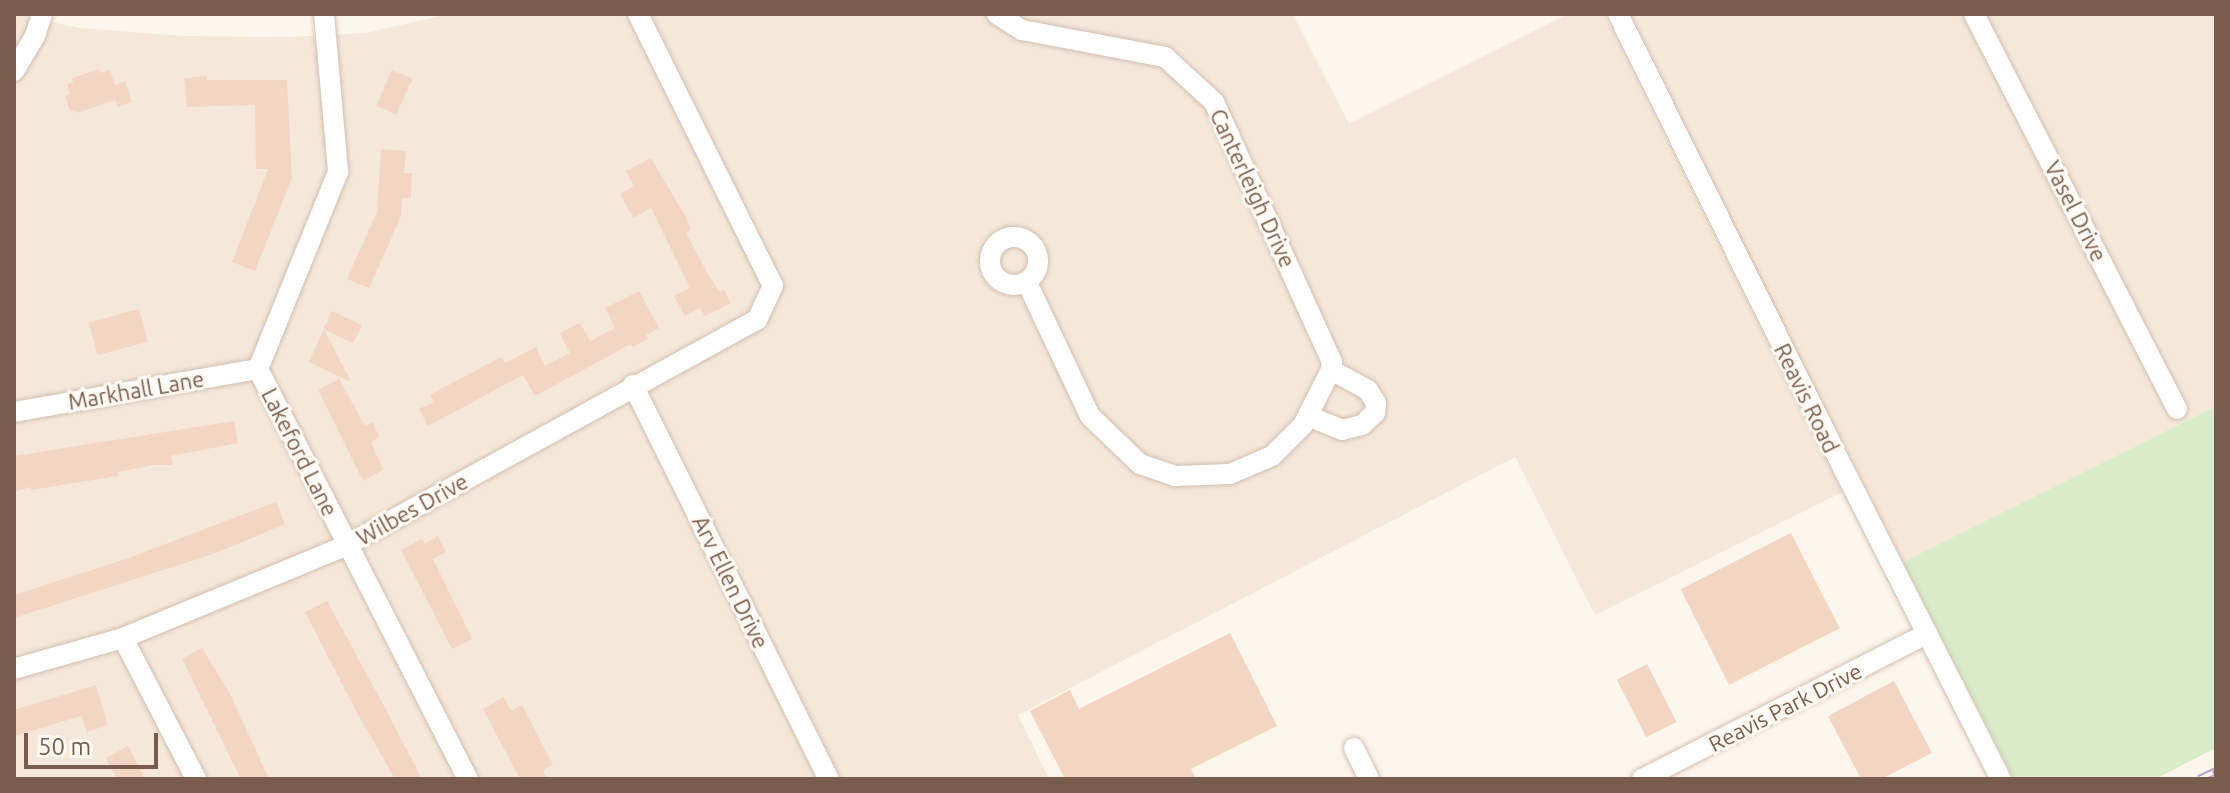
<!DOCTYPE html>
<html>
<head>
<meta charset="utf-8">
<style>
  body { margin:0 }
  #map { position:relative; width:2230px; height:793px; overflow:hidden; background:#fdf6ec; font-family:Ubuntu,sans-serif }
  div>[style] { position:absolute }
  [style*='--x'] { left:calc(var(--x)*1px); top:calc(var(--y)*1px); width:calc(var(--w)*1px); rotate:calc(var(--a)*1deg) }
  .residential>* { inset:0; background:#f5e8da }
  .green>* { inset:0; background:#d8ecc9 }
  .building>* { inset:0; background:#f3d5c3; transform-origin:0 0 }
  .roads { filter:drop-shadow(0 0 2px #d1beb0) drop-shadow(0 0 2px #d1beb0) }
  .minor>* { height:20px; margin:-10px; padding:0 10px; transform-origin:10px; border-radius:10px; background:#fff }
  .minor>.ring { margin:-10px; padding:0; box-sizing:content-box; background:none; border:20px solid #fff; border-radius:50% }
  .rail>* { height:8px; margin-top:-4px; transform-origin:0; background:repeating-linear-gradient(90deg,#fffaf3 0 15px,#b9a8c9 0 30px); box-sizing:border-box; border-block:2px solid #b9a8c9 }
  span { translate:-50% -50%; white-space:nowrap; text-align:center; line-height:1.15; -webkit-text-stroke:6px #fffaf3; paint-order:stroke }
  .street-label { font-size:22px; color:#7a5c4d }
  .frame { position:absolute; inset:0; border:16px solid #7a5c4d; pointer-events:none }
  .scale { position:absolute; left:24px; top:733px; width:134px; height:36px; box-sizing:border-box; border:4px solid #7a5c4d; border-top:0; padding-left:10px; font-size:24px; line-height:28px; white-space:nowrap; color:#7a5c4d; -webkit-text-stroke:6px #fffaf3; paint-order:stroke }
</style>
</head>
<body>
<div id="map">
  <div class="residential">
    <div style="clip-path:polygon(14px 14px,80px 28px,184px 36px,288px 37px,365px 33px,449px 14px,1293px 14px,1349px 124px,1568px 14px,1604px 14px,1843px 492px,1595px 615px,1515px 457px,1018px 715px,1049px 779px,14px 779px)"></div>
    <div style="clip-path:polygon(1631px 14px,2216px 14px,2216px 406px,1903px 562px,1734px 228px)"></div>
  </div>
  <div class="green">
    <div style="clip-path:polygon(2216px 406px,2216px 748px,2155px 779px,2013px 779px,1903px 562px)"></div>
  </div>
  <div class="building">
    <div style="clip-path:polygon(99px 69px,100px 73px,110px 70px,115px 85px,125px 81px,132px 102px,118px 107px,115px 100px,77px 113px,76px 110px,70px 111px,65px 96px,70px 94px,67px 84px,73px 82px,72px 78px)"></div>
    <div style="left:392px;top:70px;width:22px;height:39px;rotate:24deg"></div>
    <div style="clip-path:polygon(207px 76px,207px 80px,287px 80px,292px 178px,255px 271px,232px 262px,268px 169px,256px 169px,255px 105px,187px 107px,184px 78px)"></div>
    <div style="clip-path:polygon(381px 149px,406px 151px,404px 173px,412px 173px,411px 198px,402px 198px,401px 216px,369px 288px,347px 279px,377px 212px)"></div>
    <div style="clip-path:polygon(651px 158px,687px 219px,691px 230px,686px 233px,709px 276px,720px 292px,724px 290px,731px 303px,705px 316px,700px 308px,685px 316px,674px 296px,690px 288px,651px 208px,633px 218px,620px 194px,634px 186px,626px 171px)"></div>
    <div style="clip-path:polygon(639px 291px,659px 328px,646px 335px,648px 339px,632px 347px,631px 344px,535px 396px,523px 375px,428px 426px,419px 409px,434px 402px,430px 395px,501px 357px,505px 363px,536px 347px,545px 366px,570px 353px,560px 333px,580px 323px,590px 341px,615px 328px,605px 308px)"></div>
    <div style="left:139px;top:309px;width:34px;height:52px;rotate:75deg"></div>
    <div style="left:332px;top:311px;width:33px;height:20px;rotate:25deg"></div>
    <div style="clip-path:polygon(324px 329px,351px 382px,309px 362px)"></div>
    <div style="clip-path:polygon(339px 379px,365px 426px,372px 422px,380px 437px,371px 442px,383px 470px,363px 481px,318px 390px)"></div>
    <div style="clip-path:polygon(234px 421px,238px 443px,171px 456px,173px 465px,155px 465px,117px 472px,118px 476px,32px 490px,31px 487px,14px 492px,14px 456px)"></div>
    <div style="clip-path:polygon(276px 502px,285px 524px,216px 553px,14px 618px,14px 595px,126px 559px)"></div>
    <div style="left:1791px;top:533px;width:107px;height:124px;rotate:63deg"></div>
    <div style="clip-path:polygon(438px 536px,446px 552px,433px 559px,472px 639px,452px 649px,401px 550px,422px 539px,425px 544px)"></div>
    <div style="clip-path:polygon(327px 601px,384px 706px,422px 779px,395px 779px,356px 711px,305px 612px)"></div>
    <div style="clip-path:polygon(1230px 633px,1277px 726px,1191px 769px,1196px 779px,1065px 779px,1030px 711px,1070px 690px,1079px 709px)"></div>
    <div style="clip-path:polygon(202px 648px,230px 694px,269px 779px,241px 779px,233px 763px,182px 659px)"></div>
    <div style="left:1647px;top:664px;width:65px;height:34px;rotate:63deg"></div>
    <div style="clip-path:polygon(1894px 681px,1932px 753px,1881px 779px,1861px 779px,1828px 716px)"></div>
    <div style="clip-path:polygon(96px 685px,108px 725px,87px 732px,81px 716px,14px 736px,14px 710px)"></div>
    <div style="clip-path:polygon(504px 697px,511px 711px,522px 705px,538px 736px,553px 765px,543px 770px,547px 779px,520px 779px,483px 709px)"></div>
    <div style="clip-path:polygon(128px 746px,145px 779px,117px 779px,107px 761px,106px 758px)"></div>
  </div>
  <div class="roads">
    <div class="minor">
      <div style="--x:324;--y:14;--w:159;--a:84.9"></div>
      <div style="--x:338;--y:172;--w:213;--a:112.1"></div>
      <div style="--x:258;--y:369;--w:461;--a:62.9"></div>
      <div style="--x:997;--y:14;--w:30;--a:33"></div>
      <div style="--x:1022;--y:30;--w:146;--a:10.7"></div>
      <div style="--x:1165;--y:57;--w:67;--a:42.6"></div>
      <div style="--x:1214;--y:102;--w:286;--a:65.6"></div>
      <div style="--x:1332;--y:362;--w:8;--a:97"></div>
      <div style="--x:1331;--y:370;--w:62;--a:117"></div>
      <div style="--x:1303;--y:425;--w:44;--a:135"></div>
      <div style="--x:1272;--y:456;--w:46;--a:156.8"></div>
      <div style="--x:1230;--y:474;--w:55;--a:177.9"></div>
      <div style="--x:1175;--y:476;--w:37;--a:-161"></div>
      <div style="--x:1140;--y:464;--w:69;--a:-136.2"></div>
      <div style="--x:1090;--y:416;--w:147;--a:-115.3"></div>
      <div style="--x:1618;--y:14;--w:507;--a:63.64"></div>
      <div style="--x:1843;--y:468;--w:349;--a:63.1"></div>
      <div style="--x:1974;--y:14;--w:444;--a:62.8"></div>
      <div style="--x:14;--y:71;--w:41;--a:-59"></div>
      <div style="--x:35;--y:36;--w:23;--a:-72"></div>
      <div class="ring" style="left:990px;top:237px;width:28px;height:28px"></div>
      <div style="--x:633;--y:385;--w:440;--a:63.6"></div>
      <div style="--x:14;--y:412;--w:248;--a:-10"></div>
      <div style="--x:1308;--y:416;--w:37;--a:22"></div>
      <div style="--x:1342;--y:430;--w:21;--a:-14"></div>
      <div style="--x:1362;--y:425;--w:18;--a:-43"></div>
      <div style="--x:1375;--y:413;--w:10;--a:-84"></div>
      <div style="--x:1376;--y:403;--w:15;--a:-122"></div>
      <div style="--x:1368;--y:390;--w:42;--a:-151.6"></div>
      <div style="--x:123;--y:638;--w:159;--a:62.6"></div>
      <div style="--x:14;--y:669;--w:113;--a:-15.9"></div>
      <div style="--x:123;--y:638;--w:243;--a:-22.5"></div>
      <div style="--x:347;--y:545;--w:468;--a:-28.8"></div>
      <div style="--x:757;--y:320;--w:38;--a:-65"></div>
      <div style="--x:773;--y:286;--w:304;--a:-116.4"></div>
      <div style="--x:1354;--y:748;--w:34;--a:64"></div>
      <div style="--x:1642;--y:779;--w:320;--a:-27"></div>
    </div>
  </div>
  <div class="rail">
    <div style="--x:2199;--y:779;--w:19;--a:-25"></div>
  </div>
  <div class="street-label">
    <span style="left:1253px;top:188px;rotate:65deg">Canterleigh Drive</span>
    <span style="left:2076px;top:211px;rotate:63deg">Vasel Drive</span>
    <span style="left:136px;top:390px;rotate:-10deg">Markhall Lane</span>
    <span style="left:1807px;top:398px;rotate:64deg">Reavis Road</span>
    <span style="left:300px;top:452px;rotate:63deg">Lakeford Lane</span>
    <span style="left:412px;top:509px;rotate:-29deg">Wilbes Drive</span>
    <span style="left:731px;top:582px;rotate:64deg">Arv Ellen Drive</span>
    <span style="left:1785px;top:707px;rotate:-27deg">Reavis Park Drive</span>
  </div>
  <div class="frame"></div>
  <div class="scale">50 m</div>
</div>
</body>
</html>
